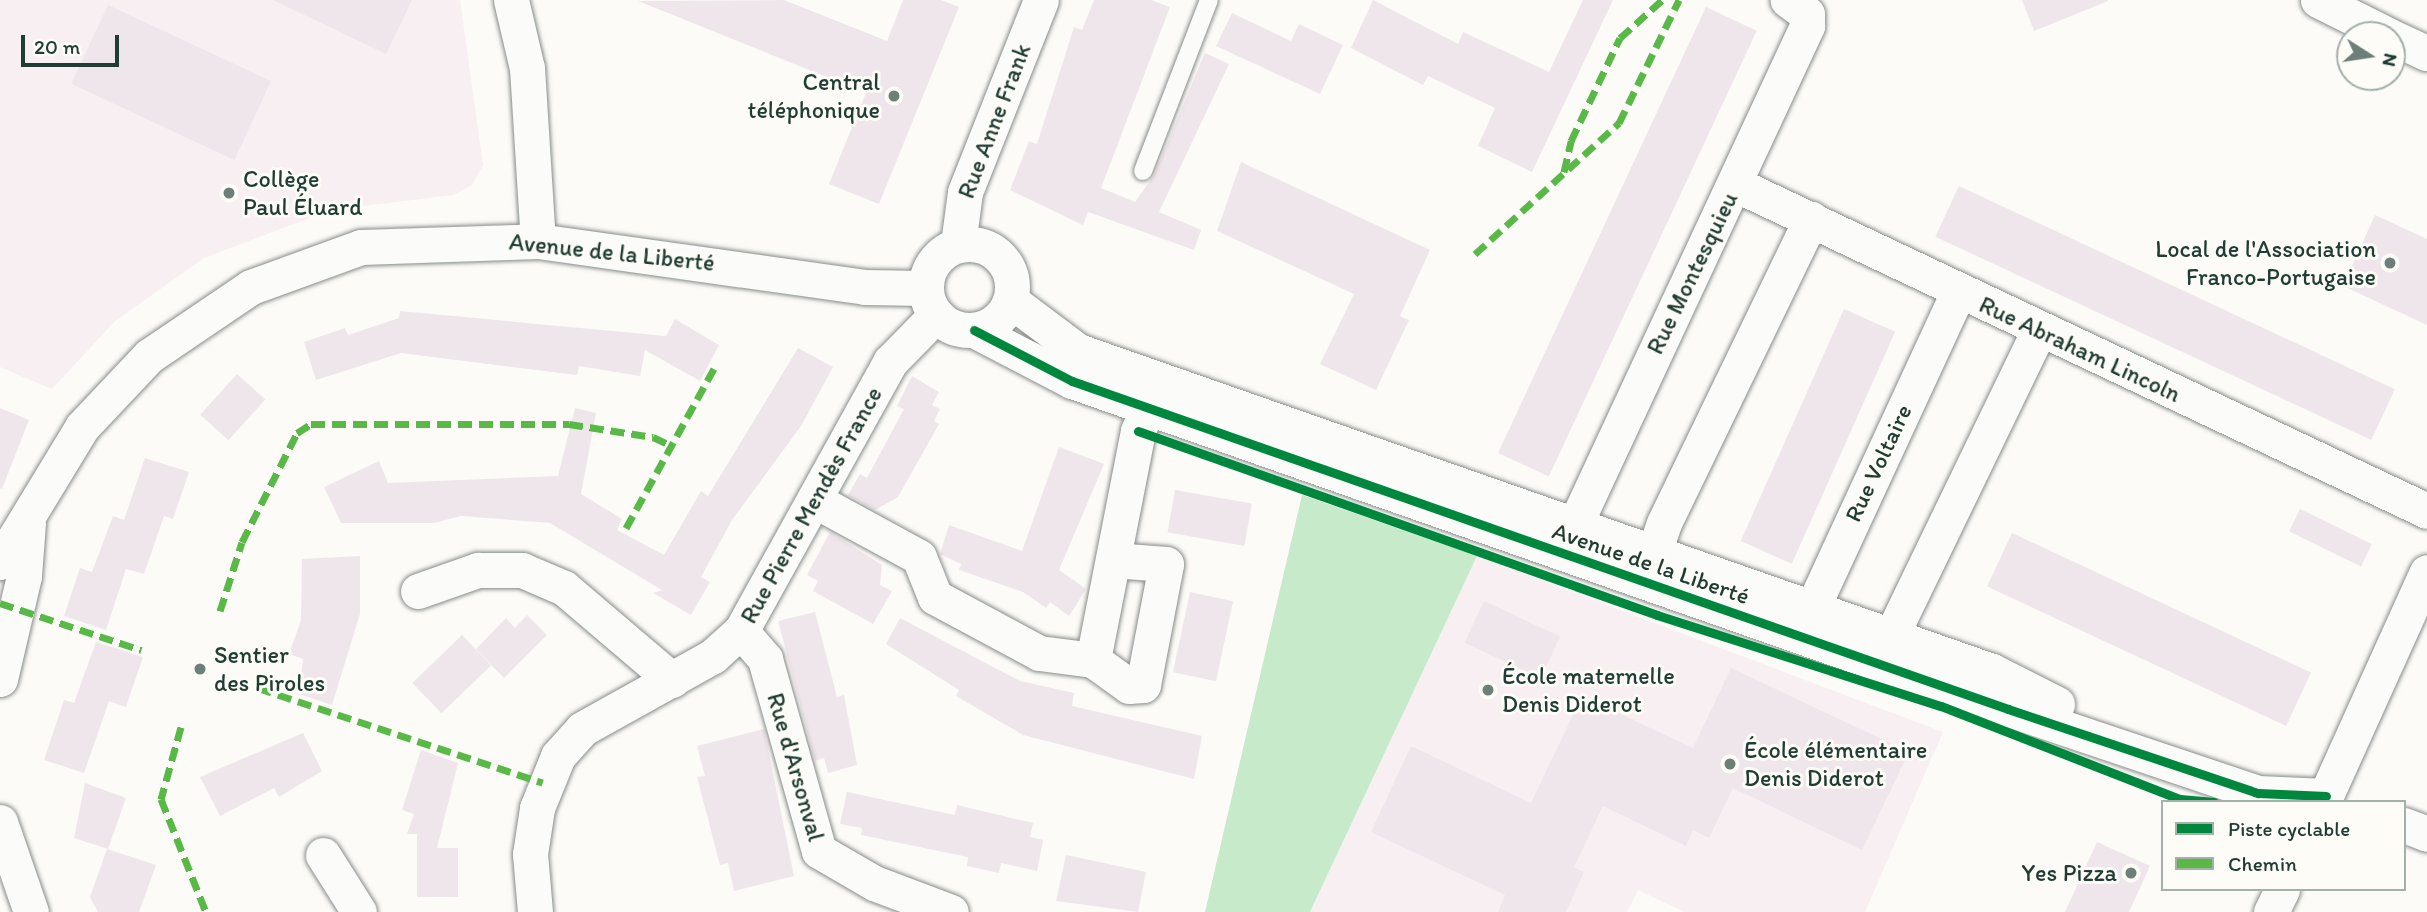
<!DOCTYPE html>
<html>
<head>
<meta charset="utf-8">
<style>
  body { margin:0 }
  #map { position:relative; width:2427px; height:912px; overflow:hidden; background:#fcfbf8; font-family:Itim,sans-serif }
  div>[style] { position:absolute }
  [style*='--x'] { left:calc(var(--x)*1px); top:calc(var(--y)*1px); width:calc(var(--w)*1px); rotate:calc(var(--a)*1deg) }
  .built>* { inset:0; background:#f7eff1 }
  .green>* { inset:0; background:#c7eacb }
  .building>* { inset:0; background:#efe6eb; transform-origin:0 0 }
  .roads { filter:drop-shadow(0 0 2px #888d8a) drop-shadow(0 0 2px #888d8a) }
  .lane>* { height:18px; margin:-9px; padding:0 9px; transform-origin:9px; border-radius:9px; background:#fbfbf9 }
  .street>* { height:35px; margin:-17.5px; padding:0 17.5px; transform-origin:17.5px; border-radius:17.5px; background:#fbfbf9 }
  .street>.ring { margin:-17.5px; padding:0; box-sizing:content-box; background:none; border:35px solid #fbfbf9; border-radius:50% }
  .quiet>* { height:7px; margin-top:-3.5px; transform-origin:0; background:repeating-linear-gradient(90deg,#58b947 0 14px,transparent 0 21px) }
  .cycleway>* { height:9px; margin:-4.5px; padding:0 4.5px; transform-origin:4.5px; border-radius:4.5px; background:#00873e }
  .dots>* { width:19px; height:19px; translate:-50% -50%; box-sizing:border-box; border:4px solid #fdfcf7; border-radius:50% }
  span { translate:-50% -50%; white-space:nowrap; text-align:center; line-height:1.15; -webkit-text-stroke:6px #fdfcf7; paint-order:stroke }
  .poi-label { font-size:24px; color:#1f3d34 }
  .right { translate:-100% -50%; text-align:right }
  .left { translate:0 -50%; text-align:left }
  .street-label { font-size:24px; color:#1f3d34 }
  .legend { position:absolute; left:2161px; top:800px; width:245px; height:91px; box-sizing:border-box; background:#fdfcf7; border:2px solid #a4b0a9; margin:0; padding:9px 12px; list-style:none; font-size:21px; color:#1f3d34 }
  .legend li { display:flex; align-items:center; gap:14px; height:35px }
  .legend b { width:35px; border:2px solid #a4b0a9 }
  .north { position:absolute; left:2336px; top:21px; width:70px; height:70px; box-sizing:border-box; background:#fdfcf7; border:2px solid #a4b0a9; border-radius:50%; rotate:102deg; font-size:19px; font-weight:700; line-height:28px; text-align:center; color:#1f3d34 }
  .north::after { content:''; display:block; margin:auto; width:24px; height:32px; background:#6c8079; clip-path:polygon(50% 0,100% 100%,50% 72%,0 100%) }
  .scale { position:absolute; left:21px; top:35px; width:98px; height:32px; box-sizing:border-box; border:4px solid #1f3d34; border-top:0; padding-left:9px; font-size:21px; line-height:24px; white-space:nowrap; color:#1f3d34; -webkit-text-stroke:5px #fdfcf7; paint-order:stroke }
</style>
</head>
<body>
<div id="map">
  <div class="built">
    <div style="clip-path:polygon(0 0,460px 0,483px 165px,472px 185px,453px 195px,331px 210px,204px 258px,115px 321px,52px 389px,0 367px)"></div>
    <div style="clip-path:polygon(1477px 556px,1943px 732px,1865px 912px,1684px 912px,1638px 890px,1627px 912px,1310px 912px)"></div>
  </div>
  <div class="green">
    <div style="clip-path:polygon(1302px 495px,1477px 556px,1310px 912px,1205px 912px)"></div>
  </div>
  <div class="building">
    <div style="clip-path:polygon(273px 0,412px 0,386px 54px)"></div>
    <div style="clip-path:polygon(784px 0,887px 41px,903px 0,941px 0,959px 7px,879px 204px,829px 184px,866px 93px,638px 1px)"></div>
    <div style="clip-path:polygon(1094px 0,1151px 0,1170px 7px,1101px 188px,1135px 202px,1154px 175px,1205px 53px,1229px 64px,1159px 212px,1201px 230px,1194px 250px,1088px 212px,1083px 225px,1010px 190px,1029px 141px,1037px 144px,1074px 27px,1082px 30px)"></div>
    <div style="clip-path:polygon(1373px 0,1458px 44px,1463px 32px,1549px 72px,1583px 0,1613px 0,1532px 172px,1478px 146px,1495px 108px,1428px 76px,1423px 85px,1351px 48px)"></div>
    <div style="clip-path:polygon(2022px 0,2108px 0,2108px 1px,2034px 31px)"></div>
    <div style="left:108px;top:5px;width:180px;height:87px;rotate:25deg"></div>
    <div style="left:1706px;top:7px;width:56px;height:492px;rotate:25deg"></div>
    <div style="clip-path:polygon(1232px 13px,1291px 41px,1299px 24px,1343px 45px,1320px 94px,1216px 46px)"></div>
    <div style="clip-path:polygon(1241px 162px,1430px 250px,1400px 316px,1409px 320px,1376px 390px,1320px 364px,1354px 294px,1217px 231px)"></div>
    <div style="left:1959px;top:186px;width:481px;height:56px;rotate:25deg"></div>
    <div style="clip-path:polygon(2375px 215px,2427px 239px,2427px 325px,2343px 286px)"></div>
    <div style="left:1844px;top:309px;width:56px;height:254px;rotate:24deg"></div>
    <div style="clip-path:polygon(400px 311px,666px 336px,675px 319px,719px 345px,700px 381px,645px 350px,640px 376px,579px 366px,577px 375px,401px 353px,316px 380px,304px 342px,345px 328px,348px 335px,399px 318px)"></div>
    <div style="clip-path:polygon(798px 348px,833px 367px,801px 426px,732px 520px,701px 577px,710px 582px,691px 615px,653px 593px,662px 590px,550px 523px,461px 516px,434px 523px,341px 523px,324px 487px,379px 461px,388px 483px,558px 476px,575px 408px,596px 413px,581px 494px,622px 519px,617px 530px,664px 555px,701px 491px,708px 496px)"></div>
    <div style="left:237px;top:374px;width:38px;height:55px;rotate:42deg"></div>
    <div style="clip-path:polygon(912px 376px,939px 392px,932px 405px,940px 409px,934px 421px,939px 424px,898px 497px,875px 510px,848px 495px,860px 474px,867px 478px,904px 409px,897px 406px)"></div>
    <div style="clip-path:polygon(0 408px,29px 420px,2px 489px,0 488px)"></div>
    <div style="clip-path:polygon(1059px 447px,1104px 464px,1059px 570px,1086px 589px,1069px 616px,1050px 602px,1046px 608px,1023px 592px,959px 570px,961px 564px,940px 554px,949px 525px,1022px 551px)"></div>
    <div style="clip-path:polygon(145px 458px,189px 472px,173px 519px,164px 516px,144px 574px,126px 569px,106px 630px,64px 616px,80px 568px,92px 572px,113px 516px,124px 520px)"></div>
    <div style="left:1175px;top:490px;width:78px;height:43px;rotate:10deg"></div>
    <div style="left:2300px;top:509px;width:80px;height:25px;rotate:26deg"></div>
    <div style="clip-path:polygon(830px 532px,882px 565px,880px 585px,892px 591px,873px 624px,813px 591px,818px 581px,807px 575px)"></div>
    <div style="left:2012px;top:533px;width:330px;height:59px;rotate:25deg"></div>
    <div style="clip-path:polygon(360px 556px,360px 614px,332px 705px,299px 694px,303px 659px,289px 654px,301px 620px,302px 559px)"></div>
    <div style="left:1190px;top:592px;width:44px;height:82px;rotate:12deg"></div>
    <div style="left:1484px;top:601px;width:84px;height:46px;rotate:25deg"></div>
    <div style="clip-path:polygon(815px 612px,837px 697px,844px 695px,857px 765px,828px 773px,824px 758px,815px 761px,778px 621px)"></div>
    <div style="clip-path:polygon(527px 615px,547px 635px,504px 678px,476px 649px,506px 618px,515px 628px)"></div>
    <div style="clip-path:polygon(900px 618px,1020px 681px,1074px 693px,1072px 706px,1202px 736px,1194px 779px,1023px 735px,956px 696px,959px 690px,886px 644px)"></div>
    <div style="left:462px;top:635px;width:42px;height:69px;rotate:46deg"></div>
    <div style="clip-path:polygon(96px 642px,143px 657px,126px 707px,109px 701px,84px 773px,44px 760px,64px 700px,74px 703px)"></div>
    <div style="clip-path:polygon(1731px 668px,1909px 752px,1862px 850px,1733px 788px,1709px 838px,1693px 830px,1686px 846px,1603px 806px,1574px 867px,1584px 872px,1566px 912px,1498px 912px,1505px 895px,1371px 832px,1411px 746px,1531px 803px,1582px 696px,1693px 748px)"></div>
    <div style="clip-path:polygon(764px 729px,794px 876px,734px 891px,728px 863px,720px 865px,697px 777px,705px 776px,697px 746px)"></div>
    <div style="clip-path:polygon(303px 733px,322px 771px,279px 797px,274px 788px,220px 816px,200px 777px)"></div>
    <div style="clip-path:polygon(421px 750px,458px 763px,437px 848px,458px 848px,458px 897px,417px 897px,417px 834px,407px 834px,414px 814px,402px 810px)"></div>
    <div style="clip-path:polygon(85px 783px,126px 798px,108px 849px,74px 838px)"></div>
    <div style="clip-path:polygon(847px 792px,955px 815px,957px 805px,1033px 823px,1030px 837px,1043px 840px,1037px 871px,1001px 863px,999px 873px,967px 866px,968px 857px,861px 835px,862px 828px,840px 824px)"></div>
    <div style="clip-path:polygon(2097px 842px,2150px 866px,2129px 912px,2065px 912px)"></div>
    <div style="clip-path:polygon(107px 849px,156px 865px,139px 912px,98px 912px,90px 897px)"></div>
    <div style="clip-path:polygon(1066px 855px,1146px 872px,1138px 912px,1056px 901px)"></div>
  </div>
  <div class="roads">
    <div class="lane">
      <div style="--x:1143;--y:171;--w:183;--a:-68.9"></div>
    </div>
    <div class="street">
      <div style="--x:511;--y:0;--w:70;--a:76.8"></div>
      <div style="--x:527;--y:68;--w:173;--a:86.4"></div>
      <div style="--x:2318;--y:0;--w:78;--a:26.6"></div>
      <div style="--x:2392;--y:37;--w:38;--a:25"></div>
      <div style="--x:1735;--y:184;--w:765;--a:25.29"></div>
      <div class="ring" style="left:926px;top:244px;width:51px;height:51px"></div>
      <div style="--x:958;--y:244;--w:52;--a:-82.3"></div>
      <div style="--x:965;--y:192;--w:206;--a:-68.4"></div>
      <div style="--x:1010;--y:300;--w:85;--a:36.9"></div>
      <div style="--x:1078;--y:351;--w:968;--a:19.3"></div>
      <div style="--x:1992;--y:671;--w:73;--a:26.9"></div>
      <div style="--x:974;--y:330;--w:110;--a:27.5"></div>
      <div style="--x:1072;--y:381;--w:992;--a:19.31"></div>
      <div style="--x:2008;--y:709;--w:264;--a:18.6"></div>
      <div style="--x:2258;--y:793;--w:68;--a:2.5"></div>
      <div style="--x:816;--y:501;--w:117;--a:28.5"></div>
      <div style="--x:919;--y:557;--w:43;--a:68.2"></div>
      <div style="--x:935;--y:597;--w:118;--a:28.3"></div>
      <div style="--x:1039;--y:653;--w:54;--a:7.4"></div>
      <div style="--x:1093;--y:660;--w:233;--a:-78.9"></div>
      <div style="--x:1138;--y:431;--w:48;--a:-68.2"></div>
      <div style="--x:1565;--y:546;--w:574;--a:-65.04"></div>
      <div style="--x:1807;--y:26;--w:12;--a:-90"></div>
      <div style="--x:1807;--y:14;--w:24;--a:-144"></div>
      <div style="--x:0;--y:562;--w:158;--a:-58.7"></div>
      <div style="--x:82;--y:427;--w:98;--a:-46.7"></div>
      <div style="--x:149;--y:356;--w:123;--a:-34.1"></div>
      <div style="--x:251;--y:287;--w:117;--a:-20"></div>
      <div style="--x:361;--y:247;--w:177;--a:-1.9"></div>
      <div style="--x:538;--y:241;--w:329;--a:8"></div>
      <div style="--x:864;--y:287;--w:62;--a:0.9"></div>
      <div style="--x:1646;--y:575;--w:55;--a:-70.9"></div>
      <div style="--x:1664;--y:523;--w:338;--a:-64.2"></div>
      <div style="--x:418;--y:591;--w:64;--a:-19.3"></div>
      <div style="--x:478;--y:570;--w:44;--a:0"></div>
      <div style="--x:522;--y:570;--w:46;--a:23.2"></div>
      <div style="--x:564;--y:588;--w:142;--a:40.4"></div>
      <div style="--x:1803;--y:628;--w:371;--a:-65.2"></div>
      <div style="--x:741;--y:631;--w:37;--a:49"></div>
      <div style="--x:765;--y:659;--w:199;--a:74.3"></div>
      <div style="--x:819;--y:851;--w:64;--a:30.2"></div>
      <div style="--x:874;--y:883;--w:82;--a:20.6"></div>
      <div style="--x:1881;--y:657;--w:363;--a:-64.2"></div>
      <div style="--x:1093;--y:660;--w:44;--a:35.8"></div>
      <div style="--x:1129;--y:686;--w:14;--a:-4"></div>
      <div style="--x:1143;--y:685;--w:123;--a:-79.2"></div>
      <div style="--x:1166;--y:564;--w:53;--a:-175.7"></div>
      <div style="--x:0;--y:679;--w:106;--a:-76.9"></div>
      <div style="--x:24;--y:576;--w:53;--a:-85.7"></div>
      <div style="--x:2323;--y:802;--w:252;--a:-65.7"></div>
      <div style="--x:0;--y:822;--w:95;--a:71"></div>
      <div style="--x:2404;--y:825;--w:25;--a:21"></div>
      <div style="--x:323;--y:855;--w:67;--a:57.7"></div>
      <div style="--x:535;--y:912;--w:58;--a:-94.9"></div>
      <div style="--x:530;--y:854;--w:47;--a:-81.3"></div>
      <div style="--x:537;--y:808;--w:56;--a:-68"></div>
      <div style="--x:558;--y:756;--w:36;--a:-48"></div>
      <div style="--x:582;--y:729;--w:150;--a:-29.1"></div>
      <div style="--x:713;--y:656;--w:38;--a:-42"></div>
      <div style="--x:741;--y:631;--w:308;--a:-61"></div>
      <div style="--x:890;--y:362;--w:66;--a:-45.6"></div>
      <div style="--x:2271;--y:912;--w:25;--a:-64"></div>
    </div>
  </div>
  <div class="quiet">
    <div style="--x:1564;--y:172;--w:32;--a:-77"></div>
    <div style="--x:1571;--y:141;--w:114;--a:-64.6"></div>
    <div style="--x:1620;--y:38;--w:57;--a:-42.1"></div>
    <div style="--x:1475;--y:254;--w:195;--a:-42.3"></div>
    <div style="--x:1619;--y:123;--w:137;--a:-64"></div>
    <div style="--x:626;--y:528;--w:186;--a:-61.1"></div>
    <div style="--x:0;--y:603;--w:149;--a:18.4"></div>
    <div style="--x:220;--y:611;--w:72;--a:-72.3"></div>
    <div style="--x:242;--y:542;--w:122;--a:-63.2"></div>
    <div style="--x:297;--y:433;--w:17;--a:-33"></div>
    <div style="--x:311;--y:424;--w:258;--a:0"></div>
    <div style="--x:569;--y:424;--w:85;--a:8.8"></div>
    <div style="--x:653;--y:437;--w:21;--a:25"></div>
    <div style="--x:258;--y:688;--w:300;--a:18.4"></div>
    <div style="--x:181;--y:727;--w:75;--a:105.5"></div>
    <div style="--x:161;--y:799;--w:122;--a:68.3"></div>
  </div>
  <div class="cycleway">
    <div style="--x:974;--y:330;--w:110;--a:27.5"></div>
    <div style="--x:1072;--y:381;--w:992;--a:19.31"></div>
    <div style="--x:2008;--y:709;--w:264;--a:18.6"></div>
    <div style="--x:2258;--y:793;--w:68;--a:2.5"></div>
    <div style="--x:1138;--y:431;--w:551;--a:19.52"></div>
    <div style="--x:1657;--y:615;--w:298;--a:17.8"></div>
    <div style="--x:1941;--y:706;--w:256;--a:21.3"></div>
    <div style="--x:2180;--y:799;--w:34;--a:5"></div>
  </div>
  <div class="dots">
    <div style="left:894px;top:96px;background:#6c8079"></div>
    <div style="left:229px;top:193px;background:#6c8079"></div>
    <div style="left:2390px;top:263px;background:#6c8079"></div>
    <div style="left:200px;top:669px;background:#6c8079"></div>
    <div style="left:1488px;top:690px;background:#6c8079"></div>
    <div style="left:1730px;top:764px;background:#6c8079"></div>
    <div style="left:2131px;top:873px;background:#6c8079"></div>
  </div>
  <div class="poi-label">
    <span class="right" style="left:880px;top:96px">Central<br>téléphonique</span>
    <span class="left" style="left:243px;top:193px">Collège<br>Paul Éluard</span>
    <span class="right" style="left:2376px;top:263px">Local de l'Association<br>Franco-Portugaise</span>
    <span class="left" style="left:214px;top:669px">Sentier<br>des Piroles</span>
    <span class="left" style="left:1502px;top:690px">École maternelle<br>Denis Diderot</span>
    <span class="left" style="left:1744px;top:764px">École élémentaire<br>Denis Diderot</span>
    <span class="right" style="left:2117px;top:873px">Yes Pizza</span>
  </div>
  <div class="street-label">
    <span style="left:994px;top:121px;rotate:-69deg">Rue Anne Frank</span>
    <span style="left:612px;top:252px;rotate:6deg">Avenue de la Liberté</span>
    <span style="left:1692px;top:273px;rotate:-64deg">Rue Montesquieu</span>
    <span style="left:2080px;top:349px;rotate:25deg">Rue Abraham Lincoln</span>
    <span style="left:1878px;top:463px;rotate:-65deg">Rue Voltaire</span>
    <span style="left:811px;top:505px;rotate:-61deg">Rue Pierre Mendès France</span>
    <span style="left:1651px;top:563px;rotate:19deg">Avenue de la Liberté</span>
    <span style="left:796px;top:767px;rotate:74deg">Rue d'Arsonval</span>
  </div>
  <ul class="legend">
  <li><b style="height:9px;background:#00873e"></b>Piste cyclable</li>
  <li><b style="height:9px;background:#58b947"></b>Chemin</li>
  </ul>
  <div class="north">N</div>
  <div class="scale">20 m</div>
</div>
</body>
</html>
